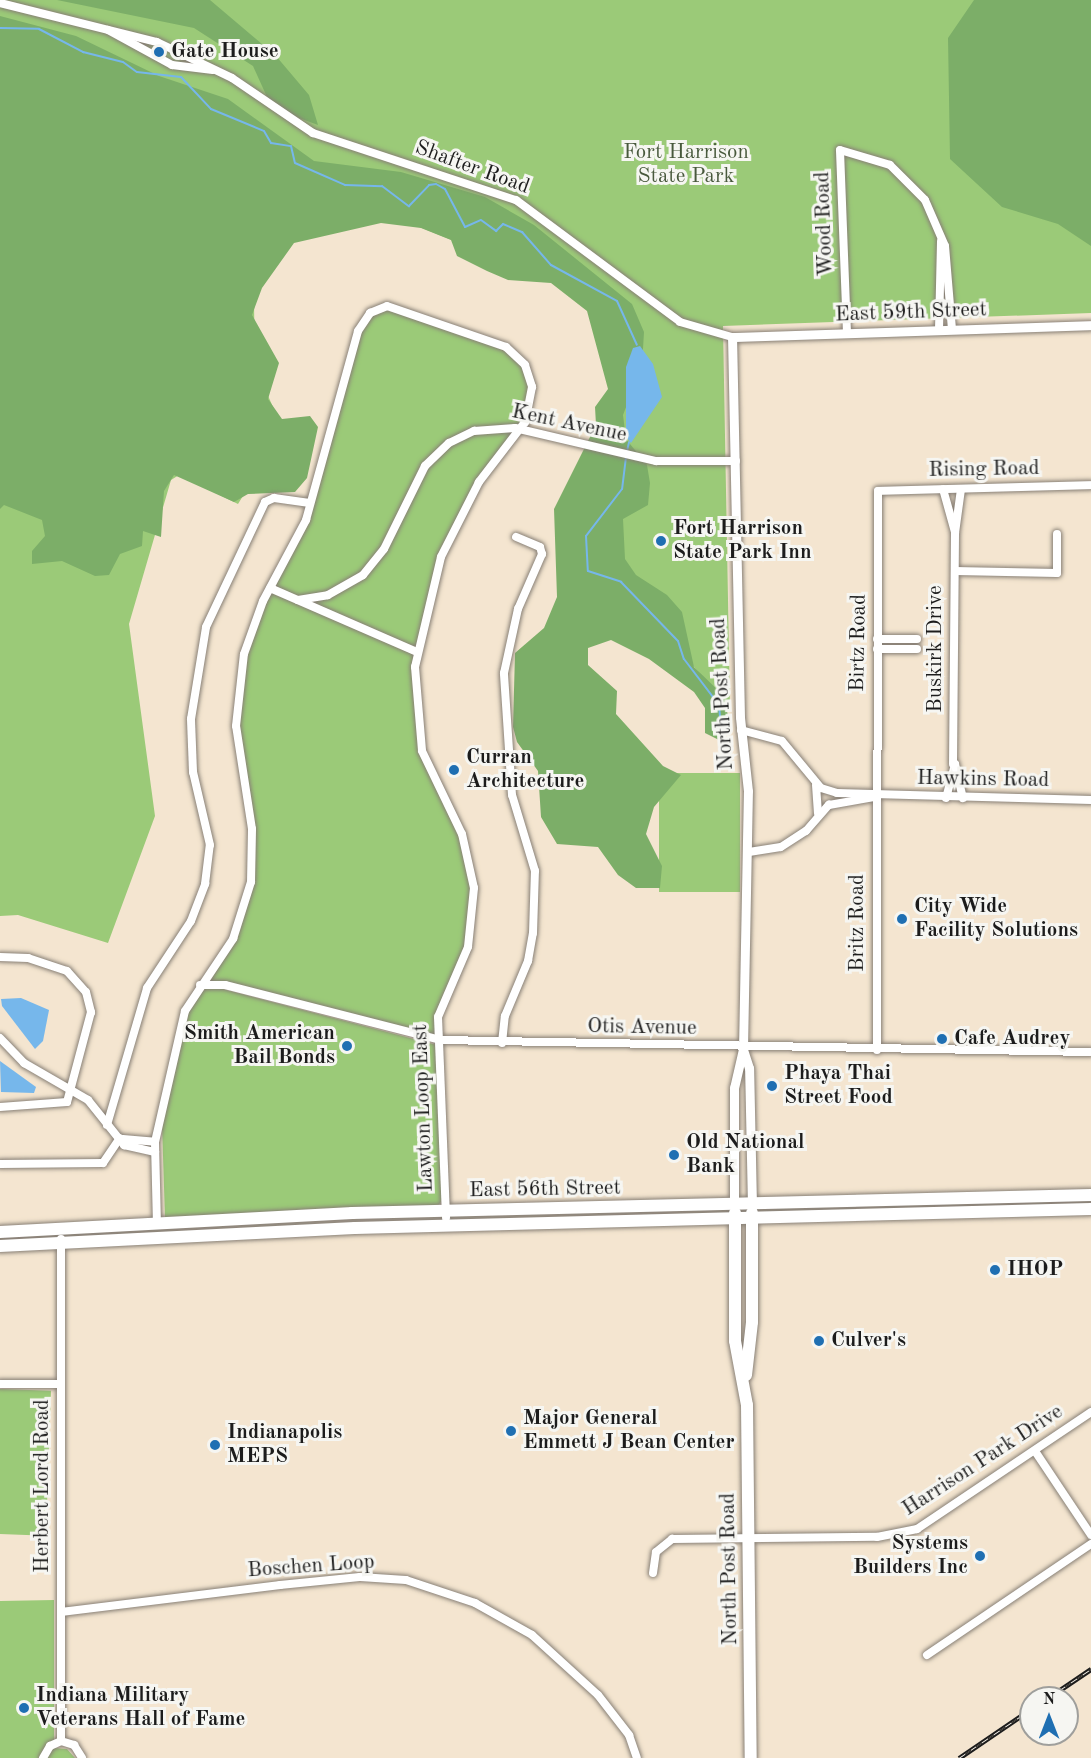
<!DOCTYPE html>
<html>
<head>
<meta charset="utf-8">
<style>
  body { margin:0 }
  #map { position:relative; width:1091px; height:1758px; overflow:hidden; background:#f4e5d0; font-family:"Old Standard TT",serif }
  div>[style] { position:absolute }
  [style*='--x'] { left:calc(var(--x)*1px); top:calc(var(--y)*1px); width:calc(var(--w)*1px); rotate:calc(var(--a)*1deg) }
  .green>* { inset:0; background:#9bca78; transform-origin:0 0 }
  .forest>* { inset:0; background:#7cae68 }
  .water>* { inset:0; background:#76b7eb }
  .stream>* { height:2px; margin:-1px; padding:0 1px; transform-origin:1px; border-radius:1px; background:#76b7eb }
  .roads { filter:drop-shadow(0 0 2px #888076) drop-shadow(0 0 2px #888076) }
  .minor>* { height:8px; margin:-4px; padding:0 4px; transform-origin:4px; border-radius:4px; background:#fff }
  .tertiary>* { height:9px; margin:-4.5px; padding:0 4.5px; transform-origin:4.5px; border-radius:4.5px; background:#fff }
  .primary>* { height:12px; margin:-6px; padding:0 6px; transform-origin:6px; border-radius:6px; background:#fff }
  .rail>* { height:4.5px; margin-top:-2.25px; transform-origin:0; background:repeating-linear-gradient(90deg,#f6f6f2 0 7px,#1c1c1c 0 14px); box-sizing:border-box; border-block:2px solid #1c1c1c }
  .dots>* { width:16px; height:16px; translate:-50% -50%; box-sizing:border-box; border:3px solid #f6f6f2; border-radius:50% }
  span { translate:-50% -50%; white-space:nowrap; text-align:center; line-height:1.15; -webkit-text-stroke:6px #f6f6f2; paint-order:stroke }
  .poi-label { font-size:21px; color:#1c1c1c; font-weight:700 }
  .left { translate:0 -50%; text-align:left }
  .right { translate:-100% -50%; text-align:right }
  .park-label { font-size:21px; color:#48593c }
  .street-label { font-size:21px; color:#1c1c1c }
  .north { position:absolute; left:1019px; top:1686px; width:60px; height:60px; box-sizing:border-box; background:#f6f6f2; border:2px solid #9f9f9c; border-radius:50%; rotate:0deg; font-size:16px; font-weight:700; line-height:24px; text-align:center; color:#1c1c1c }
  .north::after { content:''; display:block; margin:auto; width:21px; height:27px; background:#1f6fb2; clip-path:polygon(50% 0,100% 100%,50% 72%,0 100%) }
</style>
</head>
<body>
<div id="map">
  <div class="green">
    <div style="clip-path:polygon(0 0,1091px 0,1091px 313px,723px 326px,730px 708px,621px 583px,612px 390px,597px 326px,578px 291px,360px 203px,274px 253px,254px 304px,255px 366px,283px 430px,238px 504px,179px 475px,171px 480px,129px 624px,155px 816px,108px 943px,18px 915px,0 916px)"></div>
    <div style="clip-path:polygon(380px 308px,506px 347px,529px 373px,527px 417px,493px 462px,435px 573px,419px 637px,414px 694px,417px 730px,471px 862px,471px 934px,442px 1002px,441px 1040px,225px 985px,200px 985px,225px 954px,252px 869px,236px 706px,253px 625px,298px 538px,362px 323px)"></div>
    <div style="left:659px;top:773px;width:81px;height:119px"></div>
    <div style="clip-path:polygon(215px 987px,437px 1045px,442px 1200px,438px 1206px,165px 1218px,162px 1125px,189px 1008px,201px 989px)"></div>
    <div style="left:0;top:1389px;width:51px;height:145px;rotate:2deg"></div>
    <div style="clip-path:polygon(54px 1600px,54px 1748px,67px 1749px,75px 1758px,0 1758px,0 1601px)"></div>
  </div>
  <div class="forest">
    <div style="clip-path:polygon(57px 0,210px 0,276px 56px,309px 95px,318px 125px,272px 108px,253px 66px,194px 28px)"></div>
    <div style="clip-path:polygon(974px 0,1091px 0,1091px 246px,1058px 224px,1002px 207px,950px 159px,948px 38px)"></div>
    <div style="clip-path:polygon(0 16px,76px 36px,159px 76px,228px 99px,314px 161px,401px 172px,485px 197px,534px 225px,632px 304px,644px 332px,642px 366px,623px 415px,626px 439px,647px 465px,650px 483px,648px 505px,623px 519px,625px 559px,636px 575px,667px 595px,682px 612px,694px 667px,724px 696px,730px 726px,721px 741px,705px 733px,705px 708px,694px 692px,649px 659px,611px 640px,588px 648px,588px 665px,617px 691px,616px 714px,663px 766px,681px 775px,654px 807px,646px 834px,662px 866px,660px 888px,636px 888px,618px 875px,598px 847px,557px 844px,541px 817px,538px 771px,517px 742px,513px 727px,515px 653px,544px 628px,557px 597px,554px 509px,596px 425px,595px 407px,608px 389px,587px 311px,551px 283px,508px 280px,487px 271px,457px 256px,451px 240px,421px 228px,381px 223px,294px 243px,262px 288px,252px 315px,279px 363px,268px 399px,282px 419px,310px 416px,318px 427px,307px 478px,295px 492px,248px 494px,234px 502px,174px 475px,164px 491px,161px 537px,143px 531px,142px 546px,120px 554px,109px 575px,95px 576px,62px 561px,32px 564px,32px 551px,45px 536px,42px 520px,4px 505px,0 509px)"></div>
  </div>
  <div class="water">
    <div style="clip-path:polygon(640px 346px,653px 364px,662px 397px,631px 443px,626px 437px,626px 367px,633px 348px)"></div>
    <div style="clip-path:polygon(21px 998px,49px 1010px,43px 1041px,35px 1049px,2px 1006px,1px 999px)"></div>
    <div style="clip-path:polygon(0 1061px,36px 1087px,34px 1093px,1px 1092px)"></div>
  </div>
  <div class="stream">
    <div style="--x:0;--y:28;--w:39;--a:1"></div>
    <div style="--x:39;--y:29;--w:50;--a:27.6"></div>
    <div style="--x:83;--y:52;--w:41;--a:14"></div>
    <div style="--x:123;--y:62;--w:17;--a:36"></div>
    <div style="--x:137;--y:72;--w:44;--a:6.5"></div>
    <div style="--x:181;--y:77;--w:44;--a:46.8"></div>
    <div style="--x:211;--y:109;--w:57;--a:22.5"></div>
    <div style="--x:264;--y:131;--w:14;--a:60"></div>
    <div style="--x:271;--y:143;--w:20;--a:9"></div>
    <div style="--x:291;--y:146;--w:17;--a:77"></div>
    <div style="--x:295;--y:163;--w:55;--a:23.7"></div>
    <div style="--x:345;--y:185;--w:37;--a:2"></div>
    <div style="--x:382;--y:186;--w:34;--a:37"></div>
    <div style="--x:409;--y:206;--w:29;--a:-46"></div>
    <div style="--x:429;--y:185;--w:7;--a:-8"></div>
    <div style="--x:436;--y:184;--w:10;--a:29"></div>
    <div style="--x:445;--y:189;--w:43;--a:62.2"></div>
    <div style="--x:465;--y:227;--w:17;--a:-24"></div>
    <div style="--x:481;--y:220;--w:19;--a:36"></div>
    <div style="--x:496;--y:231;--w:10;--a:-45"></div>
    <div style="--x:503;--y:224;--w:21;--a:23"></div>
    <div style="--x:522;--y:232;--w:44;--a:48.7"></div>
    <div style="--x:551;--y:265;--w:75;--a:28.6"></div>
    <div style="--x:617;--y:301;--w:48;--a:65.6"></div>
    <div style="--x:627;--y:451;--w:9;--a:-77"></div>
    <div style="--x:626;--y:457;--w:32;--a:97"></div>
    <div style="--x:622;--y:489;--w:59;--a:127.5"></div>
    <div style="--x:586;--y:536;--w:35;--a:87"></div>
    <div style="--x:588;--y:571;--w:35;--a:18"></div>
    <div style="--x:621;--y:582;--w:82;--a:46"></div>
    <div style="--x:678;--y:641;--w:19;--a:72"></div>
    <div style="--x:684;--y:659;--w:58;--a:52.7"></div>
    <div style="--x:719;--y:705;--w:23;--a:85"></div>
  </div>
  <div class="roads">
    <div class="minor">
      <div style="--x:0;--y:3;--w:162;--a:14"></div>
      <div style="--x:157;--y:42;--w:83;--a:25.6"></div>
      <div style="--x:232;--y:78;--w:98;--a:34.2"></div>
      <div style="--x:313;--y:133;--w:214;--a:18.3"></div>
      <div style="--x:516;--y:200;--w:204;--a:36.6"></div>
      <div style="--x:680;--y:322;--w:54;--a:16.1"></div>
      <div style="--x:108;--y:30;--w:73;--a:28.7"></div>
      <div style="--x:172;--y:65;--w:41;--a:7"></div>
      <div style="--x:939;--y:330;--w:89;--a:-88.7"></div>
      <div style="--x:847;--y:333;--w:183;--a:-92.2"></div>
      <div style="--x:840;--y:150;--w:52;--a:16.7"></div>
      <div style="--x:890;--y:165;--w:49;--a:45"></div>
      <div style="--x:925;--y:200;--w:50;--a:66.5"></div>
      <div style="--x:945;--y:246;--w:84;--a:85.2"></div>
      <div style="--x:943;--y:489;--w:45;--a:74.4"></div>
      <div style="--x:955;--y:571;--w:102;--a:1.1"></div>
      <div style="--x:1057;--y:573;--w:39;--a:-90"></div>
      <div style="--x:270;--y:588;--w:160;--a:23.5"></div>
      <div style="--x:298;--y:600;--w:30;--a:-9"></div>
      <div style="--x:328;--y:595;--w:40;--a:-29.7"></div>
      <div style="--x:363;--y:575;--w:33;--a:-51"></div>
      <div style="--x:384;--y:549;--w:93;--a:-63.7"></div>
      <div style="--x:425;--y:466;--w:33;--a:-44"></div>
      <div style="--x:449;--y:443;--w:28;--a:-26"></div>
      <div style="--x:474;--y:431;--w:41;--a:-4.2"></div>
      <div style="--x:515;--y:428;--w:145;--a:13.2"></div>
      <div style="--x:656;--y:461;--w:80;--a:0"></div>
      <div style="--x:877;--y:639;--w:40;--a:0"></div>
      <div style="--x:877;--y:649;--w:40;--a:0"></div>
      <div style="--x:741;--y:730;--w:42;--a:15"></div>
      <div style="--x:782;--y:741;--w:61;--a:50.3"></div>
      <div style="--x:821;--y:788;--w:17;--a:17"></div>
      <div style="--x:837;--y:793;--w:254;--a:1.6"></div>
      <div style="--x:953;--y:764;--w:231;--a:-89.5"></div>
      <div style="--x:955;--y:533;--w:44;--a:-82.2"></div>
      <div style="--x:816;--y:785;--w:28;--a:86"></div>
      <div style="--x:946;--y:798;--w:35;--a:-75"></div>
      <div style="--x:955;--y:764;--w:35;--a:77"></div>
      <div style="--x:749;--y:852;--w:32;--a:-9"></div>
      <div style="--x:781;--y:847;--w:30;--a:-33"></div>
      <div style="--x:806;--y:831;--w:35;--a:-49"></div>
      <div style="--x:829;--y:805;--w:47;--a:-9.9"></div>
      <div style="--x:0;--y:957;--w:28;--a:2"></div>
      <div style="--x:28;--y:958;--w:41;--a:18.4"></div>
      <div style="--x:67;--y:971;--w:28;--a:48"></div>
      <div style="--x:86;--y:992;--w:21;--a:76"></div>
      <div style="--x:91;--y:1012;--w:93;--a:104.9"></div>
      <div style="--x:67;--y:1102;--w:67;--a:175.7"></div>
      <div style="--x:200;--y:985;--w:25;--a:0"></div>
      <div style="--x:225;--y:985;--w:223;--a:14.3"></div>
      <div style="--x:441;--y:1040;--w:650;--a:1.06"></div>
      <div style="--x:0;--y:1038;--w:35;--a:46"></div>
      <div style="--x:24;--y:1063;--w:74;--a:30"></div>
      <div style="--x:88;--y:1100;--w:58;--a:51.3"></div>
      <div style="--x:124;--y:1145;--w:32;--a:13"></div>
      <div style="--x:502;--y:1043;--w:27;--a:-84"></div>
      <div style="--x:505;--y:1016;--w:60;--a:-67.3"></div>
      <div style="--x:528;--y:961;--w:28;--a:-80"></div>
      <div style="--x:533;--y:933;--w:62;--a:-88.2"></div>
      <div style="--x:535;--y:871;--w:79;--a:-106.8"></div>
      <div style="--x:512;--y:795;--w:122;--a:-93.8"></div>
      <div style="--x:504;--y:673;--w:66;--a:-77.7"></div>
      <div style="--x:518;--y:609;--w:60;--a:-66.4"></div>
      <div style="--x:542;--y:554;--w:7;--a:-106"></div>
      <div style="--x:540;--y:547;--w:26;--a:-157"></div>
      <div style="--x:877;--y:1050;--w:559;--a:-89.9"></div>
      <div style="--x:878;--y:491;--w:213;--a:-1.6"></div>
      <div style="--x:107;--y:1125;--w:143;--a:-73.7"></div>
      <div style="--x:147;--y:988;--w:80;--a:-56.7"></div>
      <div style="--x:191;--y:921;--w:40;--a:-69"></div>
      <div style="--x:205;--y:884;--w:39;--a:-83"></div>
      <div style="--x:210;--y:845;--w:75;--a:-103.1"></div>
      <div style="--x:193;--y:772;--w:53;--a:-92.2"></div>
      <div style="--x:191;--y:719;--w:93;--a:-80.7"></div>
      <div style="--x:206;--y:627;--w:138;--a:-64.7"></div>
      <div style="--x:265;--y:502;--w:10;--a:-24"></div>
      <div style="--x:274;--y:498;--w:36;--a:8"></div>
      <div style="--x:123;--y:1139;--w:32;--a:5"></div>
      <div style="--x:0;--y:1164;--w:103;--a:-0.6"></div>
      <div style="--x:103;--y:1163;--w:30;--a:-56"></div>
      <div style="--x:157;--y:1225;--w:83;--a:-91.4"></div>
      <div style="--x:155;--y:1142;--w:134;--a:-77.1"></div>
      <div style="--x:185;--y:1011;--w:87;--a:-56.3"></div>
      <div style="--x:233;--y:939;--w:60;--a:-72.5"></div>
      <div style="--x:251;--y:882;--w:53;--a:-88.9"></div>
      <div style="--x:252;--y:829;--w:104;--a:-98.8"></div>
      <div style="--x:236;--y:726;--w:72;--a:-83.7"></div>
      <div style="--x:244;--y:654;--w:56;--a:-70.3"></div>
      <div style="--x:263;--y:601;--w:92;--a:-62"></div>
      <div style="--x:306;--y:520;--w:196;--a:-74.6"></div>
      <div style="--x:358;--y:331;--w:22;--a:-56"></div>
      <div style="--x:370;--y:313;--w:18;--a:-22"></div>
      <div style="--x:387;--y:306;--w:126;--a:19"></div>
      <div style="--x:506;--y:347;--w:26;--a:43"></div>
      <div style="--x:525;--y:365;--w:23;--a:72"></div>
      <div style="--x:532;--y:387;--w:36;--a:101"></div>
      <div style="--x:525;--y:422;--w:76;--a:127.5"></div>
      <div style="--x:479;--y:482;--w:84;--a:116.9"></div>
      <div style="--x:441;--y:557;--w:113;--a:103.3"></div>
      <div style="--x:415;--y:667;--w:84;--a:85.2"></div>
      <div style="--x:422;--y:751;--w:92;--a:64.3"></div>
      <div style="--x:462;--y:834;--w:55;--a:77.5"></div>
      <div style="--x:474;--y:888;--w:59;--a:95.8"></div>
      <div style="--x:468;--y:947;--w:76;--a:113.2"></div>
      <div style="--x:438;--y:1017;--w:201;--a:87.7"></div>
      <div style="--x:61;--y:1239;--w:502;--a:90"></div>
      <div style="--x:0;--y:1384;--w:61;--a:0"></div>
      <div style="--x:1035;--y:1451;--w:101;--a:56.3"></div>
      <div style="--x:653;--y:1573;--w:21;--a:-82"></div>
      <div style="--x:656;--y:1552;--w:21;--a:-39"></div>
      <div style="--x:672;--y:1539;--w:205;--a:-0.6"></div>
      <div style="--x:877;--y:1537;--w:41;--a:-11.3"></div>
      <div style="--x:917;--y:1529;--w:210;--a:-33.9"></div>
      <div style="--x:61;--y:1612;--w:221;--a:-7"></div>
      <div style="--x:280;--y:1585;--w:80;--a:-5.7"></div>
      <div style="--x:360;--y:1577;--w:46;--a:3.7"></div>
      <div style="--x:406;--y:1580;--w:73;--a:18.4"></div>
      <div style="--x:475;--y:1603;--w:65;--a:29.3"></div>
      <div style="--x:532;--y:1635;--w:89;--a:42.3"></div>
      <div style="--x:598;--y:1695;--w:51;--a:52.2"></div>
      <div style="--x:629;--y:1735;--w:24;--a:71"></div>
      <div style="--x:927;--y:1655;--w:198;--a:-34.1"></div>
      <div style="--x:43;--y:1758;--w:14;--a:-60"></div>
      <div style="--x:50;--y:1746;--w:12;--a:-24"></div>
      <div style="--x:61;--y:1741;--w:14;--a:17"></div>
      <div style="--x:74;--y:1745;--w:15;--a:58"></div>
    </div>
    <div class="tertiary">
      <div style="--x:734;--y:1206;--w:118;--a:-90"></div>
      <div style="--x:734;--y:1088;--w:40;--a:-77"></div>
      <div style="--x:752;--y:1206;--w:138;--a:-91.2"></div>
      <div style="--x:749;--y:1068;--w:20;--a:-108"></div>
      <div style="--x:743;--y:1049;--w:258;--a:-88.9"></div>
      <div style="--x:748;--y:791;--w:74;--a:-96.2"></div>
      <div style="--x:740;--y:717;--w:380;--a:-91.2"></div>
      <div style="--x:732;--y:337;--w:359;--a:-1.9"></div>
    </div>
    <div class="primary">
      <div style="--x:735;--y:1213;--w:128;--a:90"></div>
      <div style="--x:735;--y:1341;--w:65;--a:79.4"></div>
      <div style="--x:747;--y:1405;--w:353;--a:89.4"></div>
      <div style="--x:0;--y:1232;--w:353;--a:-3.1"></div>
      <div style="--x:352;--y:1213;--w:739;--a:-1.4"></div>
      <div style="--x:0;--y:1246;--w:355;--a:-2.9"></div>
      <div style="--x:355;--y:1228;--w:736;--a:-1.48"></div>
      <div style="--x:746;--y:1375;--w:53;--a:-83.5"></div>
      <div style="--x:752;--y:1322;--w:109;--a:-90"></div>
    </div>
  </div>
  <div class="rail">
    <div style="--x:1048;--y:1698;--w:52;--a:-34"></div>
    <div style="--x:959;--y:1758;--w:87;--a:-34.2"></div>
  </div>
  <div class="dots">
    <div style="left:159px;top:52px;background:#1f6fb2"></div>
    <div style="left:661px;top:541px;background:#1f6fb2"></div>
    <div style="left:454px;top:770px;background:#1f6fb2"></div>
    <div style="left:902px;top:919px;background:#1f6fb2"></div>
    <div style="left:942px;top:1039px;background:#1f6fb2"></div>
    <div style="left:347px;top:1046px;background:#1f6fb2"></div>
    <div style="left:772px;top:1086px;background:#1f6fb2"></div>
    <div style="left:674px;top:1155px;background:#1f6fb2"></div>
    <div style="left:995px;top:1270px;background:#1f6fb2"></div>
    <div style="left:819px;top:1341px;background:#1f6fb2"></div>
    <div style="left:511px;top:1431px;background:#1f6fb2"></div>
    <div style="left:215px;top:1445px;background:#1f6fb2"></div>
    <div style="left:980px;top:1556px;background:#1f6fb2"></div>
    <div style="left:24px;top:1708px;background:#1f6fb2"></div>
  </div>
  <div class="poi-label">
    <span class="left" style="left:171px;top:52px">Gate House</span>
    <span class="left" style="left:673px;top:541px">Fort Harrison<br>State Park Inn</span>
    <span class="left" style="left:466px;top:770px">Curran<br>Architecture</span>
    <span class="left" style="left:914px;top:919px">City Wide<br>Facility Solutions</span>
    <span class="right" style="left:335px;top:1046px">Smith American<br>Bail Bonds</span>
    <span class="left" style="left:954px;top:1039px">Cafe Audrey</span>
    <span class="left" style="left:784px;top:1086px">Phaya Thai<br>Street Food</span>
    <span class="left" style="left:686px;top:1155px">Old National<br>Bank</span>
    <span class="left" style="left:1007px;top:1270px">IHOP</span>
    <span class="left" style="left:831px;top:1341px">Culver's</span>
    <span class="left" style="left:523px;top:1431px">Major General<br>Emmett J Bean Center</span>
    <span class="left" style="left:227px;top:1445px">Indianapolis<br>MEPS</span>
    <span class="right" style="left:968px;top:1556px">Systems<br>Builders Inc</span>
    <span class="left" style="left:36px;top:1708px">Indiana Military<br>Veterans Hall of Fame</span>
  </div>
  <div class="park-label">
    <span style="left:686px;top:165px">Fort Harrison<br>State Park</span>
  </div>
  <div class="street-label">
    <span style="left:472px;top:168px;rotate:20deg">Shafter Road</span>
    <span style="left:825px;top:224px;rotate:-92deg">Wood Road</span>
    <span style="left:911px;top:313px;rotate:-2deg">East 59th Street</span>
    <span style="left:569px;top:424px;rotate:12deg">Kent Avenue</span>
    <span style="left:984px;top:470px;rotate:-1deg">Rising Road</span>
    <span style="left:859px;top:643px;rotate:-89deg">Birtz Road</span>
    <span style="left:936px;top:649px;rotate:-90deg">Buskirk Drive</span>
    <span style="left:723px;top:694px;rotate:-93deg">North Post Road</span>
    <span style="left:983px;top:780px;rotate:1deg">Hawkins Road</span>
    <span style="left:858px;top:923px;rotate:-90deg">Britz Road</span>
    <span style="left:642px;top:1028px;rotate:1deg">Otis Avenue</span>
    <span style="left:424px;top:1108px;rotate:-92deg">Lawton Loop East</span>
    <span style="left:545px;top:1190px;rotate:-1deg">East 56th Street</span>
    <span style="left:983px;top:1461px;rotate:-33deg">Harrison Park Drive</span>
    <span style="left:43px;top:1486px;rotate:-90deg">Herbert Lord Road</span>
    <span style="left:311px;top:1567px;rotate:-4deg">Boschen Loop</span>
    <span style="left:730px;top:1569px;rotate:-91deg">North Post Road</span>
  </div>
  <div class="north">N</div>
</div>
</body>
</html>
